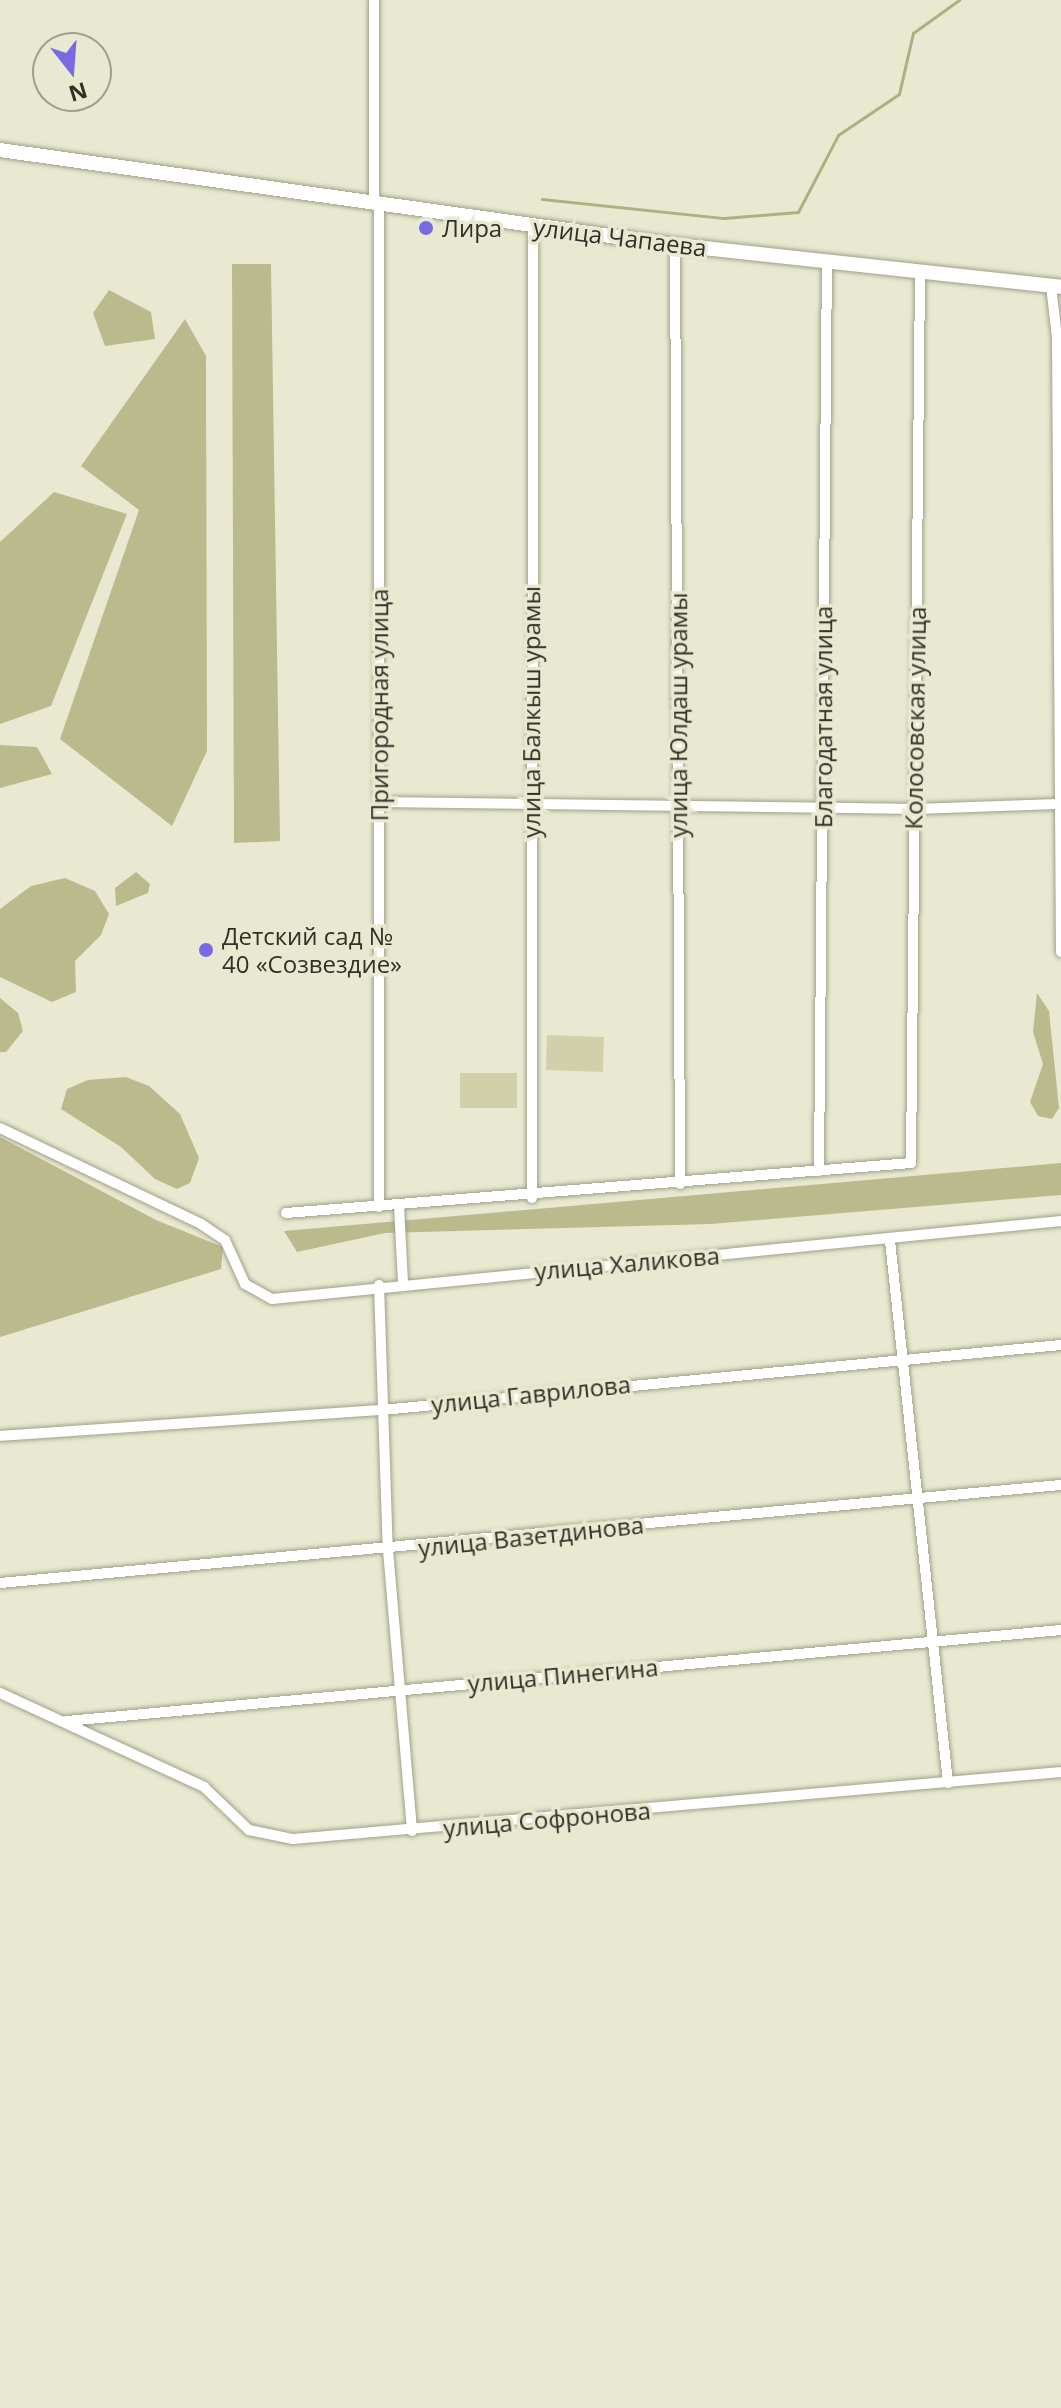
<!DOCTYPE html>
<html>
<head>
<meta charset="utf-8">
<style>
  body { margin:0 }
  #map { position:relative; width:1061px; height:2408px; overflow:hidden; background:#e9e9d1; font-family:"Open Sans",sans-serif }
  div>[style] { position:absolute }
  [style*='--x'] { left:calc(var(--x)*1px); top:calc(var(--y)*1px); width:calc(var(--w)*1px); rotate:calc(var(--a)*1deg) }
  .green>* { inset:0; background:#d1d0ab; transform-origin:0 0 }
  .forest>* { inset:0; background:#bbba8d }
  .stream>* { height:3px; margin:-1.5px; padding:0 1.5px; transform-origin:1.5px; border-radius:1.5px; background:#b1af82 }
  .roads { filter:drop-shadow(0 0 2px #a0a08a) drop-shadow(0 0 2px #a0a08a) }
  .street>* { height:10px; margin:-5px; padding:0 5px; transform-origin:5px; border-radius:5px; background:#fff }
  .secondary>* { height:14px; margin:-7px; padding:0 7px; transform-origin:7px; border-radius:7px; background:#fff }
  .dots>* { width:22px; height:22px; translate:-50% -50%; box-sizing:border-box; border:4px solid #e9e9d1; border-radius:50% }
  span { translate:-50% -50%; white-space:nowrap; text-align:center; line-height:1.15; -webkit-text-stroke:7px #e9e9d1; paint-order:stroke }
  .poi-label { font-size:24px; color:#303027 }
  .left { translate:0 -50%; text-align:left }
  .street-label { font-size:24px; color:#303027 }
  .north { position:absolute; left:32px; top:32px; width:80px; height:80px; box-sizing:border-box; background:#e9e9d1; border:2px solid #9f9f8d; border-radius:50%; rotate:163deg; font-size:22px; font-weight:700; line-height:32px; text-align:center; color:#303027 }
  .north::after { content:''; display:block; margin:auto; width:28px; height:36px; background:#7a69e4; clip-path:polygon(50% 0,100% 100%,50% 72%,0 100%) }
</style>
</head>
<body>
<div id="map">
  <div class="green">
    <div style="left:604px;top:1037px;width:35px;height:57px;rotate:92deg"></div>
    <div style="left:460px;top:1073px;width:57px;height:35px"></div>
  </div>
  <div class="forest">
    <div style="clip-path:polygon(232px 264px,271px 264px,280px 841px,234px 843px)"></div>
    <div style="clip-path:polygon(109px 290px,151px 312px,155px 339px,105px 346px,93px 313px)"></div>
    <div style="clip-path:polygon(185px 319px,206px 356px,207px 751px,172px 826px,60px 739px,139px 510px,81px 466px)"></div>
    <div style="clip-path:polygon(54px 492px,127px 514px,51px 706px,0 724px,0 542px)"></div>
    <div style="clip-path:polygon(0 745px,37px 747px,52px 774px,0 788px)"></div>
    <div style="clip-path:polygon(136px 872px,150px 884px,148px 893px,116px 906px,115px 888px)"></div>
    <div style="clip-path:polygon(65px 878px,95px 891px,109px 914px,101px 935px,75px 961px,76px 992px,52px 1002px,0 977px,0 909px,31px 886px)"></div>
    <div style="clip-path:polygon(1037px 993px,1049px 1011px,1059px 1108px,1052px 1119px,1038px 1116px,1030px 1102px,1043px 1064px,1033px 1032px)"></div>
    <div style="clip-path:polygon(0 998px,18px 1013px,23px 1031px,6px 1052px,0 1052px)"></div>
    <div style="clip-path:polygon(126px 1077px,149px 1086px,180px 1114px,199px 1158px,190px 1183px,177px 1189px,155px 1179px,121px 1147px,61px 1109px,67px 1089px,88px 1080px)"></div>
    <div style="clip-path:polygon(0 1137px,156px 1220px,223px 1247px,221px 1269px,0 1337px)"></div>
    <div style="clip-path:polygon(1061px 1163px,1061px 1195px,711px 1224px,385px 1233px,297px 1252px,284px 1231px)"></div>
  </div>
  <div class="stream">
    <div style="--x:542;--y:199;--w:183;--a:6"></div>
    <div style="--x:724;--y:218;--w:74;--a:-4.6"></div>
    <div style="--x:798;--y:212;--w:87;--a:-62.5"></div>
    <div style="--x:838;--y:135;--w:73;--a:-33.9"></div>
    <div style="--x:899;--y:94;--w:63;--a:-77.1"></div>
    <div style="--x:913;--y:33;--w:57;--a:-35.7"></div>
  </div>
  <div class="roads">
    <div class="street">
      <div style="--x:374;--y:203;--w:203;--a:-90"></div>
      <div style="--x:379;--y:203;--w:1004;--a:90"></div>
      <div style="--x:675;--y:245;--w:939;--a:89.69"></div>
      <div style="--x:1051;--y:286;--w:51;--a:83.3"></div>
      <div style="--x:1057;--y:337;--w:615;--a:89.63"></div>
      <div style="--x:379;--y:802;--w:536;--a:0.75"></div>
      <div style="--x:915;--y:809;--w:142;--a:-2"></div>
      <div style="--x:0;--y:1128;--w:223;--a:25.5"></div>
      <div style="--x:201;--y:1224;--w:29;--a:34"></div>
      <div style="--x:225;--y:1240;--w:48;--a:65.6"></div>
      <div style="--x:245;--y:1284;--w:31;--a:29"></div>
      <div style="--x:272;--y:1299;--w:793;--a:-5.65"></div>
      <div style="--x:819;--y:1171;--w:909;--a:-89.5"></div>
      <div style="--x:532;--y:1198;--w:972;--a:-89.94"></div>
      <div style="--x:399;--y:1206;--w:77;--a:87"></div>
      <div style="--x:286;--y:1213;--w:627;--a:-4.57"></div>
      <div style="--x:911;--y:1163;--w:891;--a:-89.42"></div>
      <div style="--x:890;--y:1241;--w:545;--a:83.89"></div>
      <div style="--x:379;--y:1285;--w:265;--a:88.1"></div>
      <div style="--x:388;--y:1550;--w:282;--a:85.1"></div>
      <div style="--x:0;--y:1436;--w:383;--a:-3.9"></div>
      <div style="--x:382;--y:1410;--w:682;--a:-5.47"></div>
      <div style="--x:0;--y:1583;--w:1066;--a:-5.28"></div>
      <div style="--x:0;--y:1693;--w:225;--a:24.7"></div>
      <div style="--x:204;--y:1787;--w:62;--a:43.7"></div>
      <div style="--x:249;--y:1830;--w:45;--a:11.6"></div>
      <div style="--x:293;--y:1839;--w:771;--a:-4.99"></div>
      <div style="--x:67;--y:1721;--w:998;--a:-5.23"></div>
    </div>
    <div class="secondary">
      <div style="--x:0;--y:150;--w:674;--a:8.02"></div>
      <div style="--x:667;--y:244;--w:396;--a:6.2"></div>
    </div>
  </div>
  <div class="dots">
    <div style="left:426px;top:228px;background:#7a69e4"></div>
    <div style="left:206px;top:950px;background:#7a69e4"></div>
  </div>
  <div class="poi-label">
    <span class="left" style="left:442px;top:228px">Лира</span>
    <span class="left" style="left:222px;top:950px">Детский сад №<br>40 «Созвездие»</span>
  </div>
  <div class="street-label">
    <span style="left:620px;top:237px;rotate:7deg">улица Чапаева</span>
    <span style="left:379px;top:705px;rotate:-90deg">Пригородная улица</span>
    <span style="left:531px;top:712px;rotate:-90deg">улица Балкыш урамы</span>
    <span style="left:678px;top:715px;rotate:-90deg">улица Юлдаш урамы</span>
    <span style="left:823px;top:717px;rotate:-90deg">Благодатная улица</span>
    <span style="left:915px;top:718px;rotate:-89deg">Колосовская улица</span>
    <span style="left:627px;top:1263px;rotate:-5deg">улица Халикова</span>
    <span style="left:531px;top:1394px;rotate:-6deg">улица Гаврилова</span>
    <span style="left:531px;top:1536px;rotate:-6deg">улица Вазетдинова</span>
    <span style="left:563px;top:1675px;rotate:-5deg">улица Пинегина</span>
    <span style="left:547px;top:1819px;rotate:-5deg">улица Софронова</span>
  </div>
  <div class="north">N</div>
</div>
</body>
</html>
